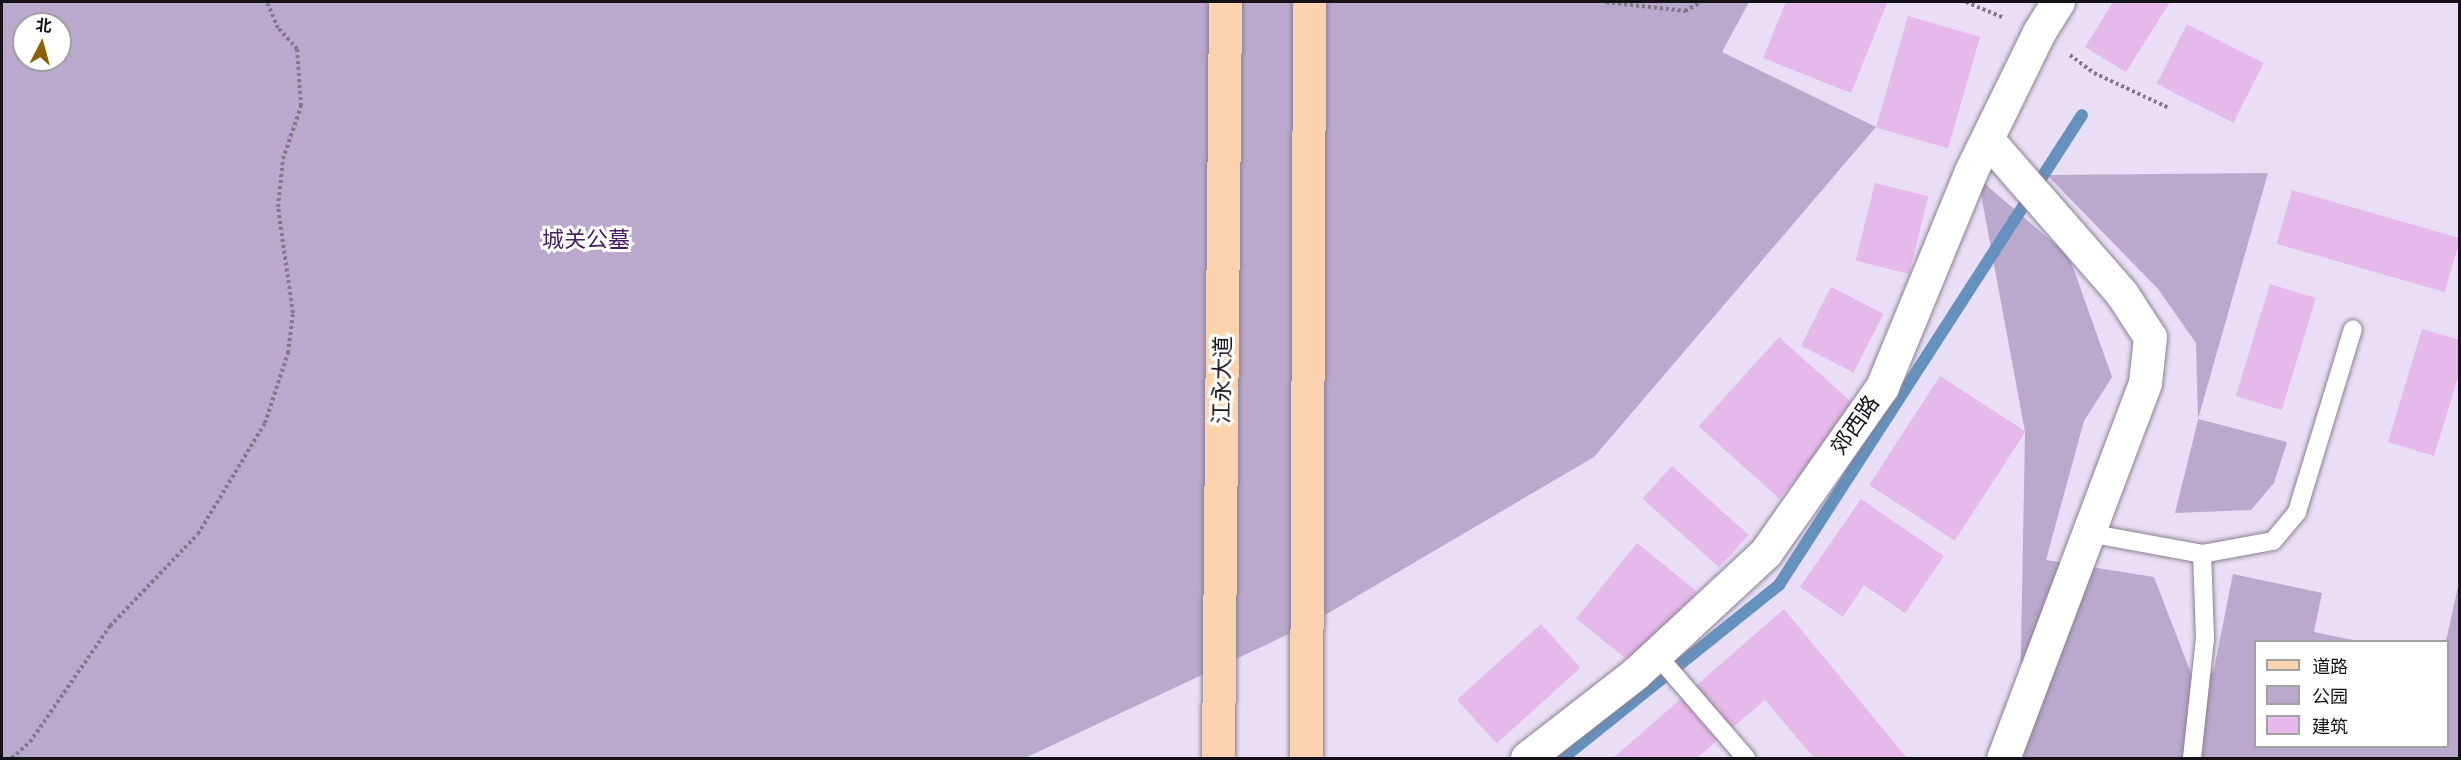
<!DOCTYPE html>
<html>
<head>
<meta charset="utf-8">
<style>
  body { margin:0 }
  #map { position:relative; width:2461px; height:760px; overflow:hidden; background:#e9def5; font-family:"Space Grotesk","Noto Sans SC",sans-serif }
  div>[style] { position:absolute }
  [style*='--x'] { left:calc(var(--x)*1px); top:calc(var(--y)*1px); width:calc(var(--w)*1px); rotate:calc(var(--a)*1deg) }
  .green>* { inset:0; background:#baa8cd }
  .stream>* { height:12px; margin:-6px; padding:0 6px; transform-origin:6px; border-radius:6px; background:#6491bd }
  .building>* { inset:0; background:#e5b9ea; transform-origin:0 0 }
  .path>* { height:4px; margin-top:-2px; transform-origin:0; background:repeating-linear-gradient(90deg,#817989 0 3px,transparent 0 6px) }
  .roads { filter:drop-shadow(0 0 2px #8a8094) drop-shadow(0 0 2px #8a8094) }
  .service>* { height:18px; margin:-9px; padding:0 9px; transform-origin:9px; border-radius:9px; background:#fff }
  .minor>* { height:33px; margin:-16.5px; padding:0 16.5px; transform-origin:16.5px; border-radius:16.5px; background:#fff }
  .primary>* { height:33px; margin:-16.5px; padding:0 16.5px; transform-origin:16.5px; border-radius:16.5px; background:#fbd3af }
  span { translate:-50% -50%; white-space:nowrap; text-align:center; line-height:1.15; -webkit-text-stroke:6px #fff; paint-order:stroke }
  .park-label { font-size:22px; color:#462163 }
  .street-label { font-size:22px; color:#151119 }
  .frame { position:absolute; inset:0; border:3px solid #151119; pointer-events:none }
  .legend { position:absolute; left:2254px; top:640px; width:195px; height:108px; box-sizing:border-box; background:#fff; border:2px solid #a1a0a3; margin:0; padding:8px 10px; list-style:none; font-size:18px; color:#151119 }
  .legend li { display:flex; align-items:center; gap:12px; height:30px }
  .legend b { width:30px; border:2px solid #a1a0a3 }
  .north { position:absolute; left:12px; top:12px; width:60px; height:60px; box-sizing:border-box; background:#fff; border:2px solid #a1a0a3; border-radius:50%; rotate:6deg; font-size:16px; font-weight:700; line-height:24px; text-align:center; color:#151119 }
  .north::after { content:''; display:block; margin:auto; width:21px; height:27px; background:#8e6007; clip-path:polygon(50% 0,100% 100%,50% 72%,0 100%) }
</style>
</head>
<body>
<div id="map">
  <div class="green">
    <div style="clip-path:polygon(evenodd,2px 2px,1749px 2px,1722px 52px,1876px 127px,1594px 457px,1308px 625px,1025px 758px,2px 758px,2px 2px,24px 24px,60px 24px,60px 60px,24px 60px,24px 24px)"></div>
    <div style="clip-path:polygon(2268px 173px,2198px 419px,2287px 442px,2274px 483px,2251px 510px,2175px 513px,2198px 420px,2196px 343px,2158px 289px,2047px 175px)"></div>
    <div style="clip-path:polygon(1978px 178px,2069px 256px,2112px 377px,2084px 421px,2046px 560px,2154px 577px,2199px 694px,2214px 669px,2233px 574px,2322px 593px,2314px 632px,2358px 641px,2256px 642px,2256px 746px,2448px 746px,2446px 641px,2459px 582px,2459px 758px,2019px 758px,2025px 432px)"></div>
  </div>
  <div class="stream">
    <div style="--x:1563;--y:758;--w:277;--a:-38.7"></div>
    <div style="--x:1779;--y:585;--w:559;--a:-57.19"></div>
  </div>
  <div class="building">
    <div style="clip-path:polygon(1786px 2px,1887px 3px,1851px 93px,1763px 58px)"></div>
    <div style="clip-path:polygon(2113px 2px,2170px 2px,2126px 72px,2085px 47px)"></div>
    <div style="left:1908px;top:16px;width:75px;height:116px;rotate:16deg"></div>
    <div style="left:2187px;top:24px;width:86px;height:67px;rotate:27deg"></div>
    <div style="left:1875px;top:183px;width:55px;height:80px;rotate:14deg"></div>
    <div style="left:2292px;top:190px;width:175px;height:56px;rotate:16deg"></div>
    <div style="left:2270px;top:284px;width:48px;height:117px;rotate:17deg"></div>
    <div style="left:1831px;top:287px;width:59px;height:66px;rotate:27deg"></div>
    <div style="clip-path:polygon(2422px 329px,2460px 340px,2460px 371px,2434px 456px,2388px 442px)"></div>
    <div style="left:1779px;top:337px;width:108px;height:120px;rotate:42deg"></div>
    <div style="left:1940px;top:376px;width:102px;height:130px;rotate:33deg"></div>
    <div style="left:1672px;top:466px;width:103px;height:44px;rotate:42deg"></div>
    <div style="clip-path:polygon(1861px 499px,1944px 556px,1905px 613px,1864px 585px,1843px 617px,1800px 587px)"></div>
    <div style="left:1637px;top:543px;width:77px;height:97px;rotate:39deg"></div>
    <div style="clip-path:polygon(1784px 609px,1907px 758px,1814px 758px,1765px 700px,1697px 758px,1613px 758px)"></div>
    <div style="left:1541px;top:624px;width:59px;height:113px;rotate:48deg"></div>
  </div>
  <div class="path">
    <div style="--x:1606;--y:2;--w:80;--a:6.5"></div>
    <div style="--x:1685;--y:11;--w:18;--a:-29"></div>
    <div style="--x:1966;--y:2;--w:41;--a:22.8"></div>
    <div style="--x:2070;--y:55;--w:30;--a:37"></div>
    <div style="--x:2094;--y:73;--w:81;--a:25"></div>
    <div style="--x:12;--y:758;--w:24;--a:-42"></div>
    <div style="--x:30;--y:742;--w:141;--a:-55.4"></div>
    <div style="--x:110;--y:626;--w:127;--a:-46.3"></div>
    <div style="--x:198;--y:534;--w:130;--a:-58.9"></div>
    <div style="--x:265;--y:423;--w:74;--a:-71.8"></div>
    <div style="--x:288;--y:353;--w:40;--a:-82.9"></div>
    <div style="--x:293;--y:313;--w:107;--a:-98.1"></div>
    <div style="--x:278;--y:207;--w:48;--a:-84.1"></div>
    <div style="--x:283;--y:159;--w:56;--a:-71.2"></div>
    <div style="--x:301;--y:106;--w:57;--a:-94"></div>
    <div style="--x:297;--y:49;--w:28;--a:-132"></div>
    <div style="--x:278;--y:28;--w:28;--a:-113"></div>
  </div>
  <div class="roads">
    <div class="service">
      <div style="--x:2088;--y:533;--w:116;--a:10.4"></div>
      <div style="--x:2202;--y:554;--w:72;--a:-10.4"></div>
      <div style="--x:2273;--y:541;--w:38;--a:-50"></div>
      <div style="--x:2297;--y:512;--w:191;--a:-73"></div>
      <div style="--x:1656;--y:654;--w:138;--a:49.1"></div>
      <div style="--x:2192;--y:758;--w:121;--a:-83.8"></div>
      <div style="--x:2205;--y:638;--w:84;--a:-92"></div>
    </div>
    <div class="minor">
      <div style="--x:1987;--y:139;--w:206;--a:48.9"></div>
      <div style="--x:2122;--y:294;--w:51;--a:56.9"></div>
      <div style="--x:2150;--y:337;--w:46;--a:96.2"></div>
      <div style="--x:2145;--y:383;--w:401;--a:110.7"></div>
      <div style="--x:1527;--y:758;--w:138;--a:-37.9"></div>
      <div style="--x:1636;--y:673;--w:178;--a:-42.9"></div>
      <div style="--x:1766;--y:552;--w:202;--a:-54.9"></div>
      <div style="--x:1882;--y:387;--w:231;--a:-67.6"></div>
      <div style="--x:1970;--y:173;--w:157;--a:-63.9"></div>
      <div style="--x:2039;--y:32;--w:36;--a:-58"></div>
    </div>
    <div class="primary">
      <div style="--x:1218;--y:758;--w:756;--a:-89.47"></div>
      <div style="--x:1306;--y:758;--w:756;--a:-89.77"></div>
    </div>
  </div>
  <div class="park-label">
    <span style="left:586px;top:240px">城关公墓</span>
  </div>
  <div class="street-label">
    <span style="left:1222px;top:380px;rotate:-89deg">江永大道</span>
    <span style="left:1855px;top:425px;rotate:-55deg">郊西路</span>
  </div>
  <div class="frame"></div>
  <ul class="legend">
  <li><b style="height:8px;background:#fbd3af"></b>道路</li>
  <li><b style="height:16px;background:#baa8cd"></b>公园</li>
  <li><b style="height:16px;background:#e5b9ea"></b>建筑</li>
  </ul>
  <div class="north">北</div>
</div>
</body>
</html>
